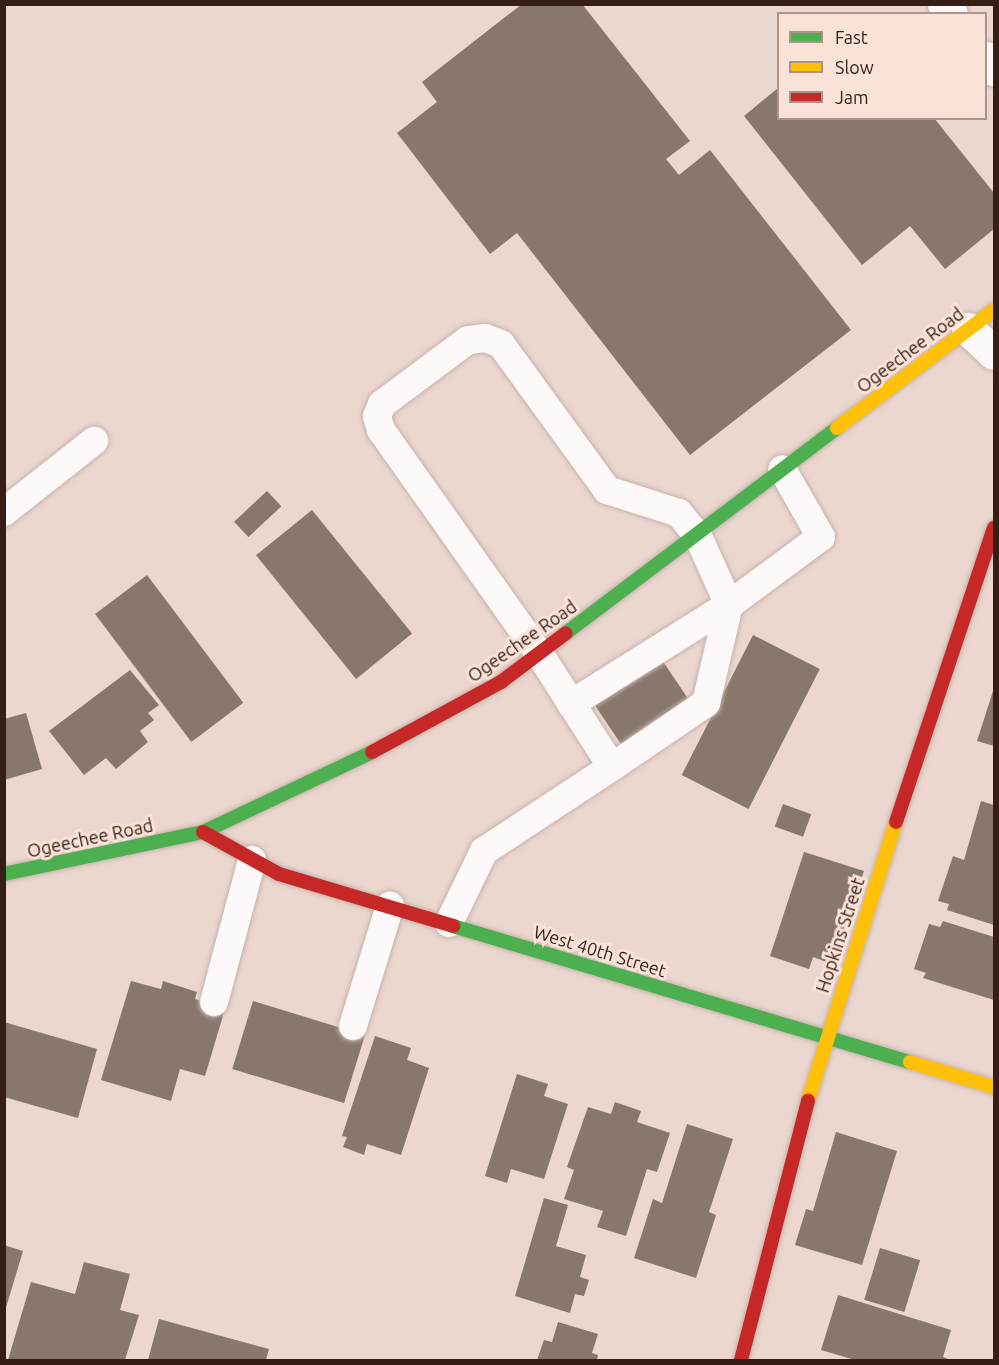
<!DOCTYPE html>
<html>
<head>
<meta charset="utf-8">
<style>
  body { margin:0 }
  #map { position:relative; width:999px; height:1365px; overflow:hidden; background:#ebd7d0; font-family:Ubuntu,sans-serif }
  div>[style] { position:absolute }
  [style*='--x'] { left:calc(var(--x)*1px); top:calc(var(--y)*1px); width:calc(var(--w)*1px); rotate:calc(var(--a)*1deg) }
  .building>* { inset:0; background:#87776c; transform-origin:0 0 }
  .roads { filter:drop-shadow(0 0 2px #c8b3ab) drop-shadow(0 0 2px #c8b3ab) }
  .lane>* { height:28px; margin:-14px; padding:0 14px; transform-origin:14px; border-radius:14px; background:#fcf9f8 }
  .street>* { height:33px; margin:-16.5px; padding:0 16.5px; transform-origin:16.5px; border-radius:16.5px; background:#fcf9f8 }
  .fast>* { height:14px; margin:-7px; padding:0 7px; transform-origin:7px; border-radius:7px; background:#4caf50 }
  .slow>* { height:14px; margin:-7px; padding:0 7px; transform-origin:7px; border-radius:7px; background:#ffc107 }
  .jam>* { height:14px; margin:-7px; padding:0 7px; transform-origin:7px; border-radius:7px; background:#c62828 }
  span { translate:-50% -50%; white-space:nowrap; text-align:center; line-height:1.15; -webkit-text-stroke:6px #fbe2d8; paint-order:stroke }
  .street-label { font-size:18px; color:#341e15 }
  .frame { position:absolute; inset:0; border:6px solid #341e15; pointer-events:none }
  .legend { position:absolute; left:777px; top:12px; width:210px; height:108px; box-sizing:border-box; background:#fbe2d8; border:2px solid #ab948a; margin:0; padding:8px 10px; list-style:none; font-size:18px; color:#341e15 }
  .legend li { display:flex; align-items:center; gap:12px; height:30px }
  .legend b { width:30px; border:2px solid #ab948a }
</style>
</head>
<body>
<div id="map">
  <div class="building">
    <div style="clip-path:polygon(522px 4px,582px 4px,690px 141px,666px 159px,679px 175px,710px 150px,851px 330px,690px 455px,517px 233px,490px 254px,397px 133px,437px 102px,422px 82px)"></div>
    <div style="clip-path:polygon(778px 88px,778px 118px,934px 118px,994px 193px,994px 229px,945px 269px,910px 226px,862px 265px,744px 116px)"></div>
    <div style="left:267px;top:491px;width:21px;height:45px;rotate:47deg"></div>
    <div style="left:312px;top:510px;width:159px;height:72px;rotate:51deg"></div>
    <div style="left:147px;top:575px;width:160px;height:65px;rotate:53deg"></div>
    <div style="left:753px;top:635px;width:75px;height:157px;rotate:27deg"></div>
    <div style="left:662px;top:660px;width:50px;height:81px;rotate:56deg"></div>
    <div style="clip-path:polygon(130px 670px,159px 705px,148px 713px,154px 720px,140px 731px,148px 742px,116px 769px,106px 758px,84px 775px,49px 731px)"></div>
    <div style="clip-path:polygon(994px 688px,994px 746px,977px 741px)"></div>
    <div style="clip-path:polygon(26px 713px,42px 769px,4px 780px,4px 719px)"></div>
    <div style="clip-path:polygon(981px 801px,994px 805px,994px 925px,947px 910px,949px 904px,938px 901px,953px 856px,964px 860px)"></div>
    <div style="left:783px;top:804px;width:30px;height:24px;rotate:20deg"></div>
    <div style="clip-path:polygon(804px 852px,864px 871px,832px 964px,813px 957px,809px 969px,770px 956px)"></div>
    <div style="clip-path:polygon(943px 921px,994px 937px,994px 1000px,923px 978px,926px 973px,914px 969px,929px 924px,940px 927px)"></div>
    <div style="clip-path:polygon(131px 981px,161px 989px,163px 981px,197px 992px,195px 999px,225px 1009px,205px 1076px,180px 1069px,171px 1101px,101px 1080px)"></div>
    <div style="left:253px;top:1001px;width:117px;height:71px;rotate:17deg"></div>
    <div style="clip-path:polygon(4px 1022px,97px 1049px,78px 1118px,4px 1097px)"></div>
    <div style="clip-path:polygon(375px 1036px,411px 1048px,407px 1060px,429px 1068px,401px 1155px,367px 1144px,364px 1155px,343px 1147px,347px 1137px,342px 1136px)"></div>
    <div style="clip-path:polygon(517px 1074px,548px 1084px,544px 1096px,568px 1104px,544px 1179px,511px 1169px,507px 1183px,485px 1176px)"></div>
    <div style="clip-path:polygon(615px 1102px,641px 1111px,637px 1122px,670px 1133px,657px 1172px,647px 1169px,626px 1236px,597px 1227px,603px 1211px,564px 1199px,574px 1170px,567px 1167px,588px 1107px,611px 1114px)"></div>
    <div style="clip-path:polygon(687px 1124px,733px 1139px,709px 1212px,716px 1215px,696px 1278px,634px 1258px,653px 1199px,662px 1203px)"></div>
    <div style="clip-path:polygon(836px 1132px,897px 1151px,862px 1265px,795px 1245px,806px 1209px,813px 1211px)"></div>
    <div style="clip-path:polygon(544px 1198px,568px 1205px,556px 1246px,586px 1255px,580px 1277px,589px 1280px,584px 1296px,575px 1294px,570px 1313px,515px 1296px)"></div>
    <div style="clip-path:polygon(4px 1245px,23px 1251px,5px 1311px,4px 1310px)"></div>
    <div style="left:880px;top:1248px;width:42px;height:54px;rotate:17deg"></div>
    <div style="clip-path:polygon(84px 1262px,130px 1274px,120px 1310px,139px 1315px,125px 1360px,8px 1360px,31px 1282px,75px 1294px)"></div>
    <div style="clip-path:polygon(838px 1295px,951px 1330px,943px 1357px,951px 1360px,855px 1360px,821px 1350px)"></div>
    <div style="clip-path:polygon(159px 1319px,269px 1349px,266px 1360px,148px 1360px)"></div>
    <div style="clip-path:polygon(558px 1322px,598px 1334px,592px 1353px,598px 1355px,597px 1360px,537px 1360px,544px 1340px,552px 1342px)"></div>
  </div>
  <div class="roads">
    <div class="lane">
      <div style="--x:4;--y:512;--w:115;--a:-38.3"></div>
      <div style="--x:571;--y:704;--w:186;--a:-32.1"></div>
      <div style="--x:729;--y:605;--w:114;--a:-36.5"></div>
      <div style="--x:821;--y:537;--w:78;--a:-119.8"></div>
      <div style="--x:449;--y:923;--w:80;--a:-64.1"></div>
      <div style="--x:484;--y:851;--w:153;--a:-33.3"></div>
      <div style="--x:612;--y:767;--w:114;--a:-34.2"></div>
      <div style="--x:706;--y:703;--w:101;--a:-76.8"></div>
      <div style="--x:729;--y:605;--w:76;--a:-114.2"></div>
      <div style="--x:698;--y:536;--w:30;--a:-130"></div>
      <div style="--x:679;--y:513;--w:76;--a:-162.3"></div>
      <div style="--x:607;--y:490;--w:180;--a:-126"></div>
      <div style="--x:501;--y:344;--w:17;--a:-159"></div>
      <div style="--x:485;--y:338;--w:17;--a:173"></div>
      <div style="--x:468;--y:340;--w:107;--a:143.3"></div>
      <div style="--x:382;--y:404;--w:13;--a:113"></div>
      <div style="--x:377;--y:416;--w:15;--a:74"></div>
      <div style="--x:381;--y:430;--w:273;--a:54.7"></div>
      <div style="--x:539;--y:653;--w:135;--a:57.4"></div>
      <div style="--x:214;--y:1002;--w:147;--a:-75"></div>
      <div style="--x:353;--y:1026;--w:126;--a:-72.9"></div>
    </div>
    <div class="street">
      <div style="--x:944;--y:4;--w:12;--a:55"></div>
      <div style="--x:986;--y:58;--w:14;--a:54"></div>
      <div style="--x:968;--y:329;--w:35;--a:43"></div>
    </div>
    <div class="fast">
      <div style="--x:566;--y:633;--w:340;--a:-37.1"></div>
      <div style="--x:4;--y:874;--w:203;--a:-11.9"></div>
      <div style="--x:203;--y:832;--w:187;--a:-25.3"></div>
      <div style="--x:453;--y:926;--w:477;--a:16.6"></div>
    </div>
    <div class="slow">
      <div style="--x:837;--y:428;--w:196;--a:-36.9"></div>
      <div style="--x:910;--y:1062;--w:88;--a:16.6"></div>
      <div style="--x:808;--y:1101;--w:293;--a:-72.5"></div>
    </div>
    <div class="jam">
      <div style="--x:372;--y:752;--w:147;--a:-28.5"></div>
      <div style="--x:501;--y:682;--w:81;--a:-37"></div>
      <div style="--x:896;--y:822;--w:310;--a:-71.6"></div>
      <div style="--x:203;--y:832;--w:87;--a:28.9"></div>
      <div style="--x:279;--y:874;--w:182;--a:16.6"></div>
      <div style="--x:741;--y:1360;--w:268;--a:-75.5"></div>
    </div>
  </div>
  <div class="street-label">
    <span style="left:910px;top:350px;rotate:-37deg">Ogeechee Road</span>
    <span style="left:522px;top:641px;rotate:-35deg">Ogeechee Road</span>
    <span style="left:90px;top:838px;rotate:-12deg">Ogeechee Road</span>
    <span style="left:840px;top:935px;rotate:-72deg">Hopkins Street</span>
    <span style="left:600px;top:951px;rotate:17deg">West 40th Street</span>
  </div>
  <div class="frame"></div>
  <ul class="legend">
  <li><b style="height:8px;background:#4caf50"></b>Fast</li>
  <li><b style="height:8px;background:#ffc107"></b>Slow</li>
  <li><b style="height:8px;background:#c62828"></b>Jam</li>
  </ul>
</div>
</body>
</html>
